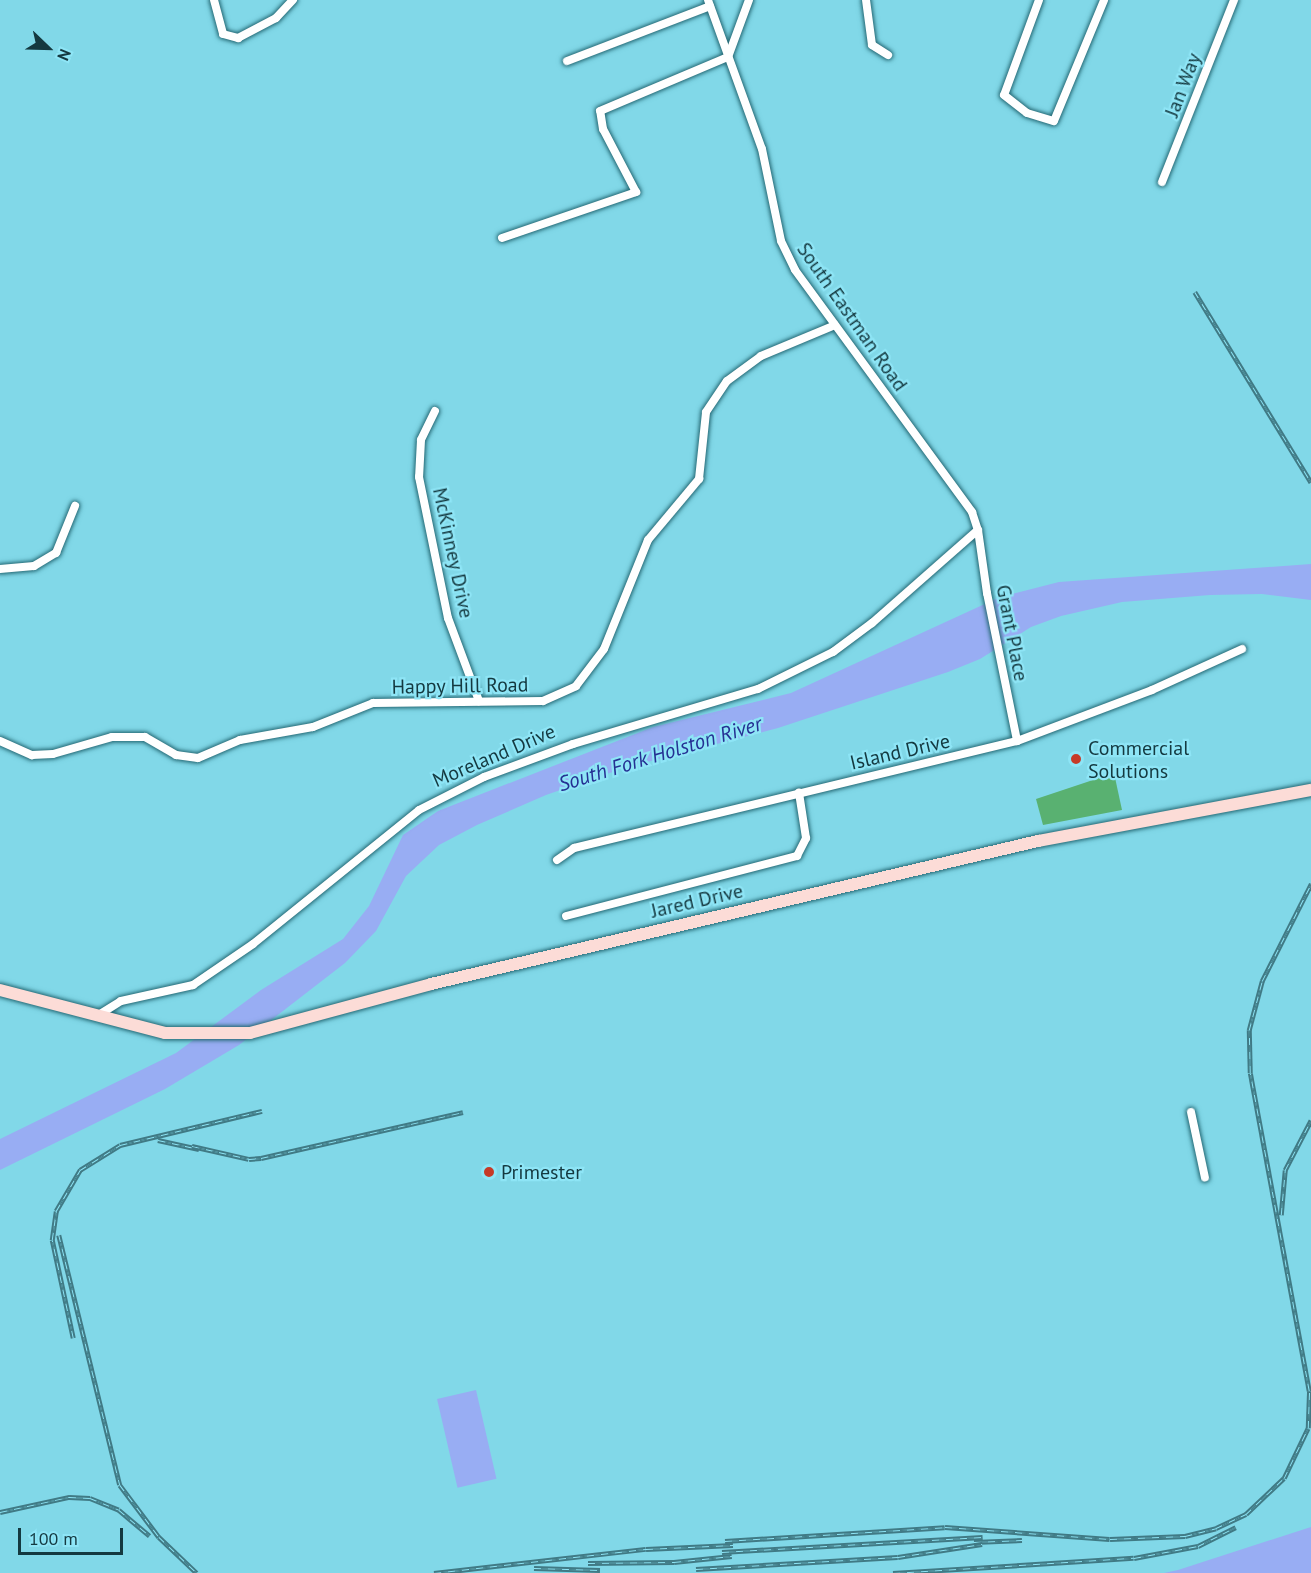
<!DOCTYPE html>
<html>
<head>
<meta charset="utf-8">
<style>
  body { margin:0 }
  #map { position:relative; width:1311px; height:1573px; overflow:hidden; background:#81d8e8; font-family:"PT Sans",sans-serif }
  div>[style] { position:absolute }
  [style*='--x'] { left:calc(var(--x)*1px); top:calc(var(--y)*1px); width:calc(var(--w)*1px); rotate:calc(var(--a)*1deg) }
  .green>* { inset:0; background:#59b171 }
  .water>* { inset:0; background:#98adf3; transform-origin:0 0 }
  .roads { filter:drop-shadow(0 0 2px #256975) drop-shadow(0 0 2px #256975) }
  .minor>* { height:8px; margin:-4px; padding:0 4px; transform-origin:4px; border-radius:4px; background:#fff }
  .secondary>* { height:12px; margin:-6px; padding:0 6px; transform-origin:6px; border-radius:6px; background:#fcdcd7 }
  .rail>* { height:4.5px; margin-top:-2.25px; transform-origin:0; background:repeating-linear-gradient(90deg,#8ee5f6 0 7px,#407a85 0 14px); box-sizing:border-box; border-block:2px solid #407a85 }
  .dots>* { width:16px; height:16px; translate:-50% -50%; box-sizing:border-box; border:3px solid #8ee5f6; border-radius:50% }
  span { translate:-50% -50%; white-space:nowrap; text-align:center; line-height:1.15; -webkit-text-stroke:4.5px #8ee5f6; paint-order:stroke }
  .street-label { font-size:20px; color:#143940 }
  .poi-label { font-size:20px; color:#143940 }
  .left { translate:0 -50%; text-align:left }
  .water-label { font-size:21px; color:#253093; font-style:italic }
  .north { position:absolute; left:18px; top:18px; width:60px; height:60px; -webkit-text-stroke:4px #8ee5f6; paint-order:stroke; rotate:113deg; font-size:16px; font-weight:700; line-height:24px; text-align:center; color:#143940 }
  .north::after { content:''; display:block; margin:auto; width:21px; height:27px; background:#143940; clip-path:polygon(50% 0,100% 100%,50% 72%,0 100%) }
  .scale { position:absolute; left:18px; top:1528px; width:105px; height:27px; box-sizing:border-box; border:3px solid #143940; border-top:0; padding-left:8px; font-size:18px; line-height:21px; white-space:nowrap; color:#143940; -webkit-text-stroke:4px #8ee5f6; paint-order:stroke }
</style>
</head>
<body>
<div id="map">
  <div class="green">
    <div style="clip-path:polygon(1114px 773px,1122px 810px,1043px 825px,1036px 799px)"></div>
  </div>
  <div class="water">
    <div style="clip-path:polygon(1311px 564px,1311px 600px,1262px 594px,1210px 595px,1122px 602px,1061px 616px,1031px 627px,980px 659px,948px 672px,778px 728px,624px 768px,546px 795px,477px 825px,439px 845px,406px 876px,376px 931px,345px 963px,239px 1045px,165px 1089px,0 1170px,0 1139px,176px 1053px,261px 990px,343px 939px,369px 906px,403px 835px,438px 811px,653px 727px,791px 693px,1000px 597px,1059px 582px)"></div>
    <div style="left:476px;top:1390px;width:91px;height:40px;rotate:77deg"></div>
    <div style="clip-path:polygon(1311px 1527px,1311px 1573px,1164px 1573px,1178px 1570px)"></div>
  </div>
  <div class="roads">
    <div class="minor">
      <div style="--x:214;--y:0;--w:35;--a:75"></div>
      <div style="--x:223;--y:34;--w:16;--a:15"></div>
      <div style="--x:238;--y:38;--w:43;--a:-27.8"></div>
      <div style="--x:276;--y:18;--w:25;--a:-47"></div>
      <div style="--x:708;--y:0;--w:158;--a:70.1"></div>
      <div style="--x:762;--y:149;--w:94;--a:78.3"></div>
      <div style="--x:781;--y:241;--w:32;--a:64"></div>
      <div style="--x:795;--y:270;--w:300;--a:53.8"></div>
      <div style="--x:972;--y:512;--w:19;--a:72"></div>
      <div style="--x:978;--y:530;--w:64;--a:81.9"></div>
      <div style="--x:987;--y:593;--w:151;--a:78.5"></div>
      <div style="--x:866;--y:0;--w:45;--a:82.4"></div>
      <div style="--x:872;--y:45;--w:19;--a:32"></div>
      <div style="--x:1039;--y:0;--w:101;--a:110.2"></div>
      <div style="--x:1004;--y:95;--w:29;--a:38"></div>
      <div style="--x:1027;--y:113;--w:28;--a:17"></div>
      <div style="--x:1054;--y:121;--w:131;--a:-67.5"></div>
      <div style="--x:567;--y:61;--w:153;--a:-21"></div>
      <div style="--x:1162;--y:182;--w:196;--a:-68.4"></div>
      <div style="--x:502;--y:238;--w:142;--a:-18.9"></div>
      <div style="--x:636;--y:192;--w:71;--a:-117.6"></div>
      <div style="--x:603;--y:129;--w:18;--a:-99"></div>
      <div style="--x:600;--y:111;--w:139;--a:-22.9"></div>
      <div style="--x:728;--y:57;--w:61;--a:-69.8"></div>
      <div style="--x:435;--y:411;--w:32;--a:116"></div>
      <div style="--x:421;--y:440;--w:37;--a:93"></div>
      <div style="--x:419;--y:477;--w:144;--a:78.4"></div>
      <div style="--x:448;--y:618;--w:89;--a:69.5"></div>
      <div style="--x:0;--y:569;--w:34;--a:-5"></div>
      <div style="--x:34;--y:566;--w:26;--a:-31"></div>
      <div style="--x:56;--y:553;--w:51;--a:-68"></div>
      <div style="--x:0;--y:741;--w:35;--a:24"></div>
      <div style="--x:32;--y:755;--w:21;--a:-3"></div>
      <div style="--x:53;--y:754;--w:61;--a:-16.1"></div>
      <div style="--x:112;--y:737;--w:33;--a:0"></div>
      <div style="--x:145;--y:737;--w:36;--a:30"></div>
      <div style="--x:176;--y:755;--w:22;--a:8"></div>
      <div style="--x:198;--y:758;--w:46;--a:-23.2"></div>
      <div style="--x:240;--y:740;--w:74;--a:-10.1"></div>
      <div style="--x:313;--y:727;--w:65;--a:-21.8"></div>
      <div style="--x:373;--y:703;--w:170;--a:-0.7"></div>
      <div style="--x:543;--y:701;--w:36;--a:-24"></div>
      <div style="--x:576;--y:686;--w:46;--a:-52.9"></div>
      <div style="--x:604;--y:649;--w:118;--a:-68"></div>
      <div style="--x:648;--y:540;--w:80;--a:-50.1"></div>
      <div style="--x:699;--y:479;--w:67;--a:-84"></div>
      <div style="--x:706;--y:412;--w:37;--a:-56"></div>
      <div style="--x:727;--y:381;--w:42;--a:-36.3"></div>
      <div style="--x:761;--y:356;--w:80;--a:-22.7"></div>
      <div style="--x:557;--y:860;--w:21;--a:-35"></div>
      <div style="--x:574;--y:848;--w:456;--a:-13.6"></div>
      <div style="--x:1017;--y:741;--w:144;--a:-20.7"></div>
      <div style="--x:1152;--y:690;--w:99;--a:-24.5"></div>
      <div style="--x:566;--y:916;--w:239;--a:-14.6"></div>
      <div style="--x:797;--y:856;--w:20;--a:-63"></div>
      <div style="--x:806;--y:838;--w:46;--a:-98.8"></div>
      <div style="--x:97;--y:1016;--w:28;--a:-32"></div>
      <div style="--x:121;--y:1001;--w:74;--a:-12.5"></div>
      <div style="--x:193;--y:985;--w:73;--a:-34.3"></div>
      <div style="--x:253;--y:944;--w:213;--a:-38.9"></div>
      <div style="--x:419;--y:810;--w:73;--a:-26.9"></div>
      <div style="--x:484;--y:777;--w:95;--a:-20.3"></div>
      <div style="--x:573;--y:744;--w:193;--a:-16.6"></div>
      <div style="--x:758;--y:689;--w:84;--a:-26.3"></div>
      <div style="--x:833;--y:652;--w:49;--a:-36.6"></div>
      <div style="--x:872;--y:623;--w:141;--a:-41.3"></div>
      <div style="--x:1191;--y:1112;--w:67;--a:78"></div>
    </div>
    <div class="secondary">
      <div style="--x:0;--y:990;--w:171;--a:14.6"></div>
      <div style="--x:165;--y:1033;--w:85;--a:0"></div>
      <div style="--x:250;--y:1033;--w:188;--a:-15.1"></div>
      <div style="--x:431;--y:984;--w:624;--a:-13.26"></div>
      <div style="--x:1038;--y:841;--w:278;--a:-10.6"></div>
    </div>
  </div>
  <div class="rail">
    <div style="--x:1195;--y:292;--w:223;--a:58.6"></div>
    <div style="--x:158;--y:1140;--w:42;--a:12.4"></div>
    <div style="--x:192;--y:1146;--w:58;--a:12.8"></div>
    <div style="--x:249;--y:1159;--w:12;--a:-5"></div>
    <div style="--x:261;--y:1158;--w:207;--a:-12.8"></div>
    <div style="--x:1281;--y:1215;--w:45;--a:-84.9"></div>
    <div style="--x:1285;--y:1170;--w:56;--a:-62.5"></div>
    <div style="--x:59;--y:1235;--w:257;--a:76.3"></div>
    <div style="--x:120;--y:1485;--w:65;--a:53.1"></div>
    <div style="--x:159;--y:1537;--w:52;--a:43.5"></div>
    <div style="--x:73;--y:1338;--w:100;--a:-102.1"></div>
    <div style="--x:52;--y:1240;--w:29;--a:-82"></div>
    <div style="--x:56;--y:1211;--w:48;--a:-59.7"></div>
    <div style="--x:80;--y:1170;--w:47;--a:-32"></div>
    <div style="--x:120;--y:1145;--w:146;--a:-13.5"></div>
    <div style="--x:0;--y:1512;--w:71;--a:-12.3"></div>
    <div style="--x:69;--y:1497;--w:21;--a:3"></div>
    <div style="--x:90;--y:1498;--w:31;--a:22"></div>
    <div style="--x:119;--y:1510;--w:40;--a:40"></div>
    <div style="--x:725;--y:1541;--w:220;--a:-3.6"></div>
    <div style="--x:945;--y:1527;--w:165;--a:4.2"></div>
    <div style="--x:1110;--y:1539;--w:75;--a:-2.3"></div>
    <div style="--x:1185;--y:1536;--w:32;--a:-14"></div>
    <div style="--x:1216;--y:1528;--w:33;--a:-25"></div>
    <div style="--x:1246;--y:1514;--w:52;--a:-43.5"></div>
    <div style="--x:1284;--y:1478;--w:55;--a:-64.4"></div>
    <div style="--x:1308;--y:1428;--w:37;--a:-88"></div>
    <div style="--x:1309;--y:1391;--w:323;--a:-100.5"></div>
    <div style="--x:1250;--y:1073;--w:43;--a:-91.3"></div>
    <div style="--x:1249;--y:1030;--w:51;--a:-75.1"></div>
    <div style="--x:1262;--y:981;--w:109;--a:-63.2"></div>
    <div style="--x:974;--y:1542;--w:48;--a:-2.4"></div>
    <div style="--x:722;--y:1552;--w:261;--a:-3.3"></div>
    <div style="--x:588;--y:1563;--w:86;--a:-0.7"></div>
    <div style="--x:674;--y:1562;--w:58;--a:-5.9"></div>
    <div style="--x:534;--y:1568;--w:66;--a:1.7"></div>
    <div style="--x:696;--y:1569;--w:202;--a:-3.4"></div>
    <div style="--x:898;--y:1557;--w:85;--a:-8.8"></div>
    <div style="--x:434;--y:1573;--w:213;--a:-6.5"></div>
    <div style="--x:646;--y:1549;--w:87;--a:-2.6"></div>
    <div style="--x:893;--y:1573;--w:241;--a:-3.6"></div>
    <div style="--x:1134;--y:1558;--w:65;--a:-10.6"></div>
    <div style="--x:1198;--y:1546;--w:42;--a:-26.6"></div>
  </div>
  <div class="dots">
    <div style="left:1076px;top:759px;background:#c63a27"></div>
    <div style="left:489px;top:1172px;background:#c63a27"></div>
  </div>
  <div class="street-label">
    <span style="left:1183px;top:85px;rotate:-69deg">Jan Way</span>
    <span style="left:852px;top:317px;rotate:55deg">South Eastman Road</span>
    <span style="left:453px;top:553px;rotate:78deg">McKinney Drive</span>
    <span style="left:1012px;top:633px;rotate:79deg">Grant Place</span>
    <span style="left:460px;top:686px;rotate:-1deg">Happy Hill Road</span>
    <span style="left:900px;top:752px;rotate:-13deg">Island Drive</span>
    <span style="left:494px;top:756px;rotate:-23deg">Moreland Drive</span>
    <span style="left:697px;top:901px;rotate:-13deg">Jared Drive</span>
  </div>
  <div class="poi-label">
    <span class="left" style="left:1088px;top:760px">Commercial<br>Solutions</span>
    <span class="left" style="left:501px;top:1172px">Primester</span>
  </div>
  <div class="water-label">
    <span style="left:660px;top:754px;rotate:-17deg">South Fork Holston River</span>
  </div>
  <div class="north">N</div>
  <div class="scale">100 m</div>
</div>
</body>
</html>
